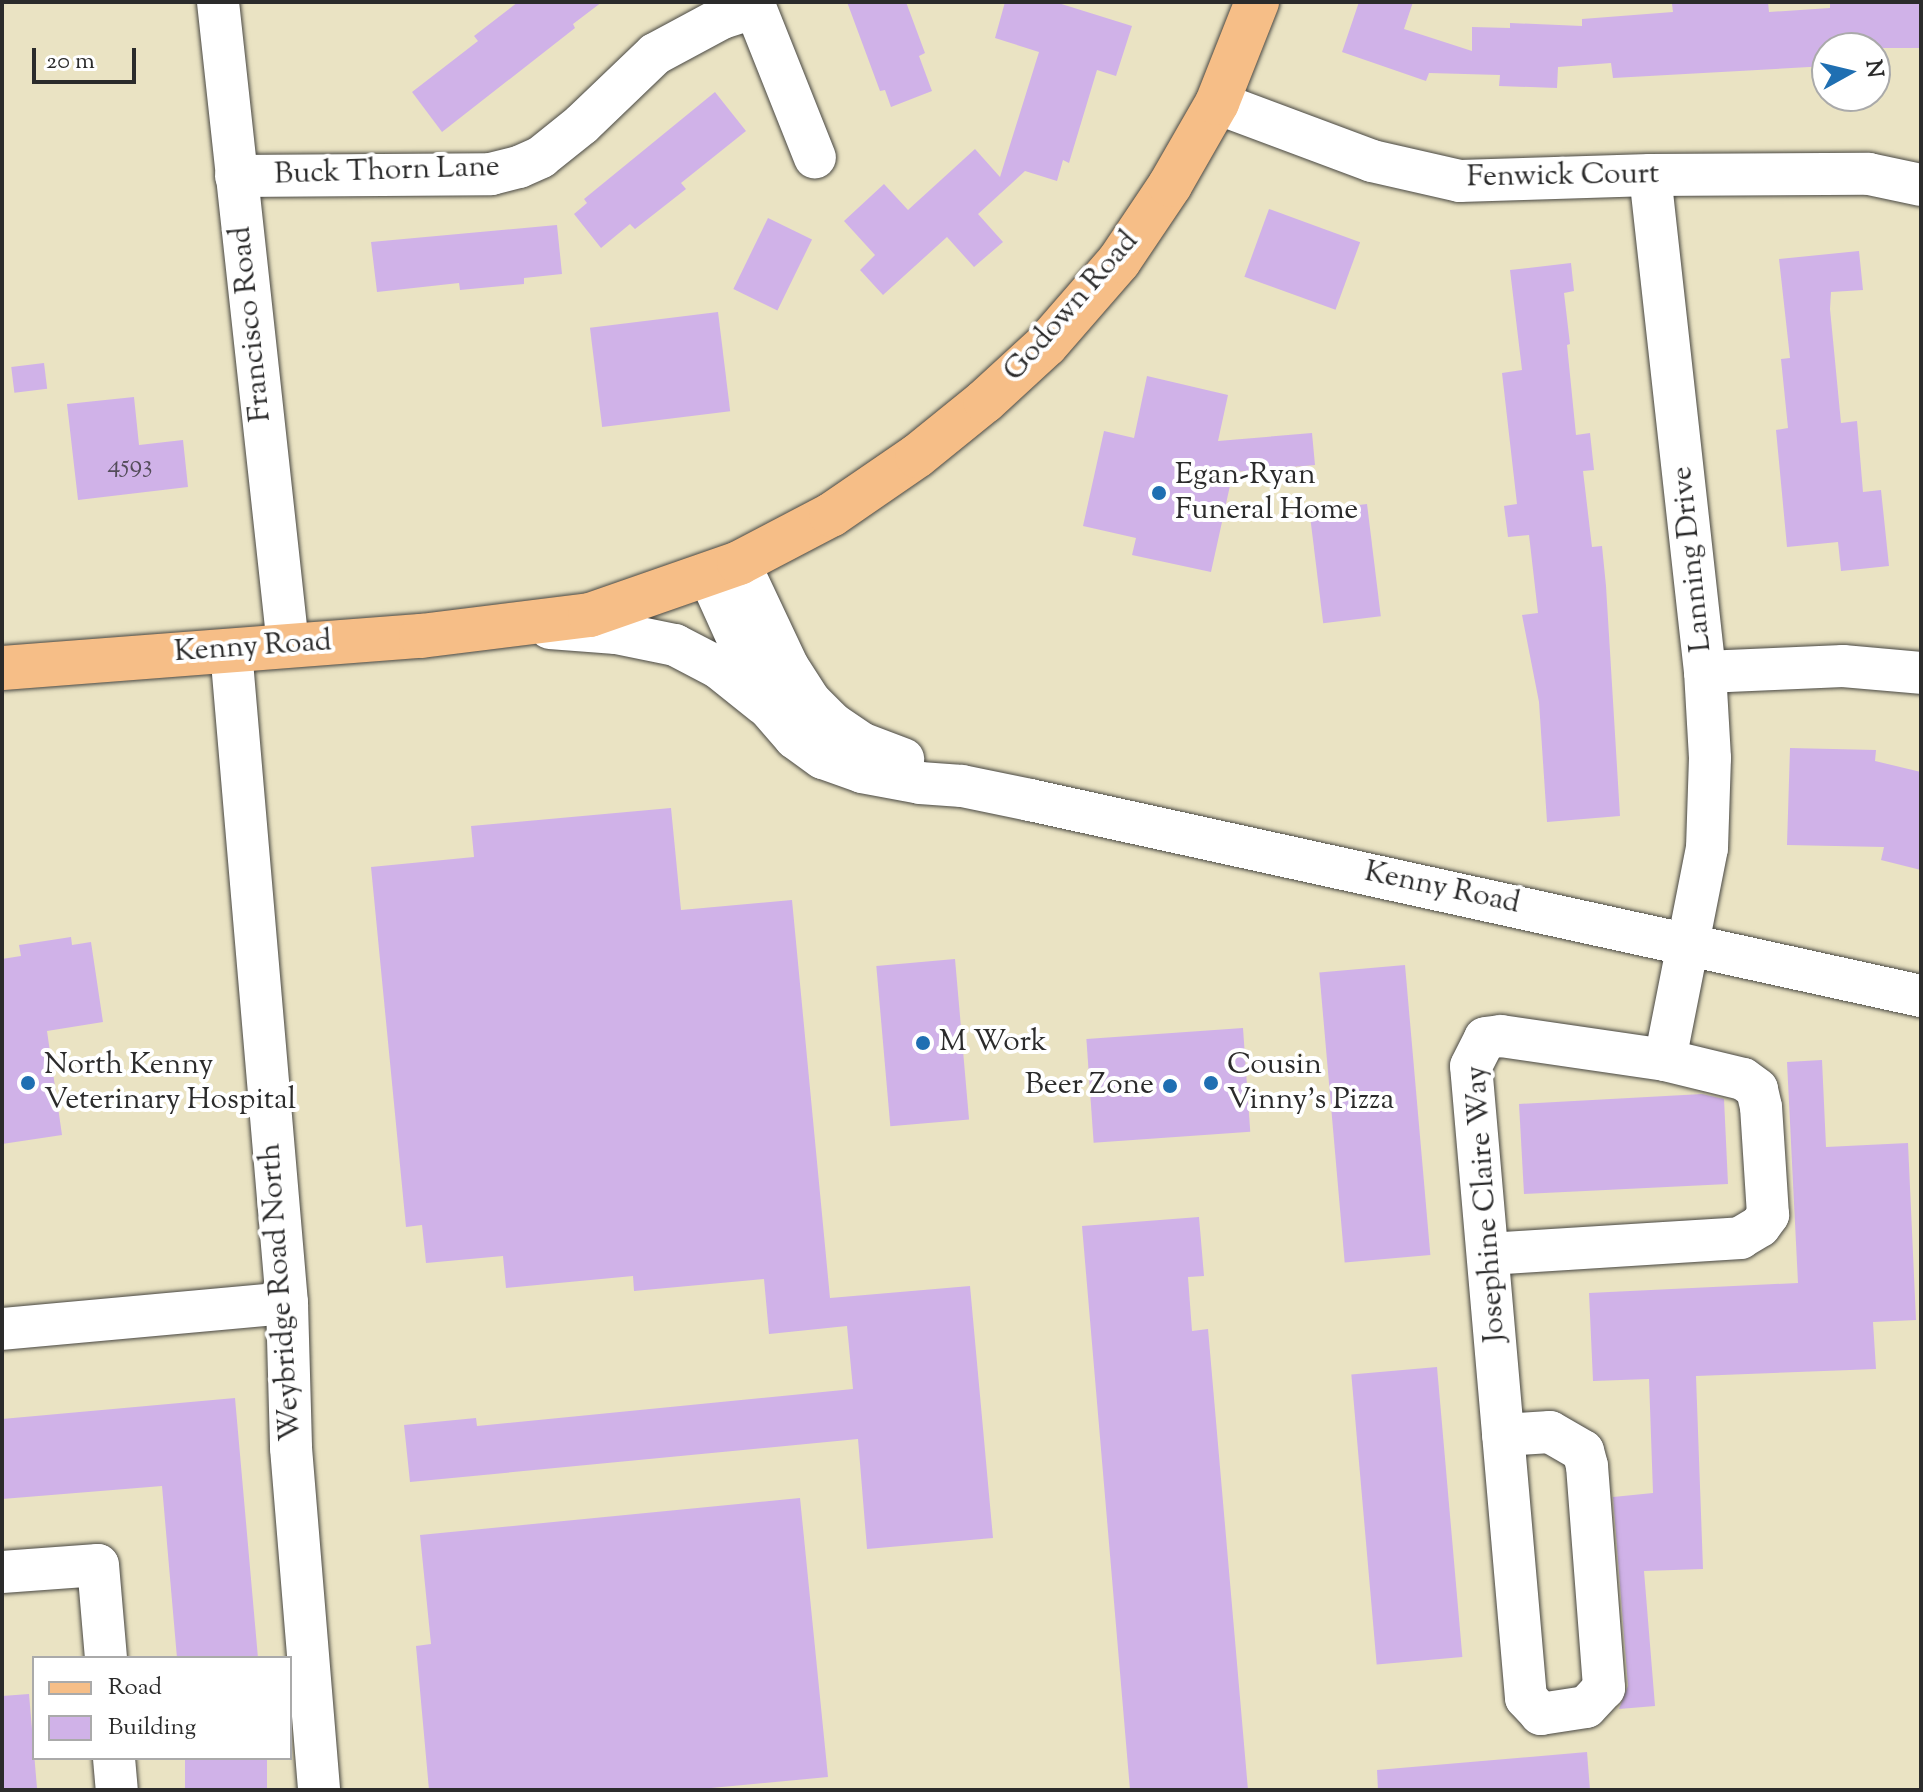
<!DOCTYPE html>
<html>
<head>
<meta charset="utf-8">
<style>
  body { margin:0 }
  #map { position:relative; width:1923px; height:1792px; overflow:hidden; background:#eae3c3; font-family:"Sorts Mill Goudy",serif }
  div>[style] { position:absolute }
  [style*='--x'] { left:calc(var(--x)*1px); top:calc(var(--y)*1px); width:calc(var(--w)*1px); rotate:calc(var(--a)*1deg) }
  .building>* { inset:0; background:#d0b2e8; transform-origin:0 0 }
  .roads { filter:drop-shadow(0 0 2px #484742) drop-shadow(0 0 2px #484742) }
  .minor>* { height:42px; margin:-21px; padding:0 21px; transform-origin:21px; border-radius:21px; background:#fff }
  .major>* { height:44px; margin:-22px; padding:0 22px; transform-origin:22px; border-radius:22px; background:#f6be87 }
  .dots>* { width:22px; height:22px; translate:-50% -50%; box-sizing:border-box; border:4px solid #fff; border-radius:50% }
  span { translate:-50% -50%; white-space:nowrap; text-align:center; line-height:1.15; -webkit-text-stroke:8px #fff; paint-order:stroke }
  .number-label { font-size:26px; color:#544d5a }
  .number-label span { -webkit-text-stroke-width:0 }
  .street-label { font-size:30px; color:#2b2b2b }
  .poi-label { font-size:30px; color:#2b2b2b }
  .left { translate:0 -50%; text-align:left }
  .right { translate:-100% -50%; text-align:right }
  .frame { position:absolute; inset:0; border:4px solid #2b2b2b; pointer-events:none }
  .legend { position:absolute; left:32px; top:1656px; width:260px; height:104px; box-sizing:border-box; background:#fff; border:2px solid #aaa; margin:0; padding:10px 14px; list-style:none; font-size:24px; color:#2b2b2b }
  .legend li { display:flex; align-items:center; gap:16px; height:40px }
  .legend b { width:40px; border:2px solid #aaa }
  .north { position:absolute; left:1811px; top:32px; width:80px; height:80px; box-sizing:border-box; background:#fff; border:2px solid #aaa; border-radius:50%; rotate:82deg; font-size:22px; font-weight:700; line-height:32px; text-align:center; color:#2b2b2b }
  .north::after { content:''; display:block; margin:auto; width:28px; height:36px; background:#1f6fb2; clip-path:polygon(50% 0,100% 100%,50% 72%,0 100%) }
  .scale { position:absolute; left:32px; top:48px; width:104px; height:36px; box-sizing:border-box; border:4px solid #2b2b2b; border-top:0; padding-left:10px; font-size:24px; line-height:28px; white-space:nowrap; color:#2b2b2b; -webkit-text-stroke:6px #fff; paint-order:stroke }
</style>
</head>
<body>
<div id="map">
  <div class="building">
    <div style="clip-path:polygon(518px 2px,602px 2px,573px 24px,575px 28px,442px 132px,412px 92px,478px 41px,474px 36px)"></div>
    <div style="clip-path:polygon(847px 2px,906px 2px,925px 53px,919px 56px,932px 91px,891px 107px,885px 90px,880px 91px)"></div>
    <div style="clip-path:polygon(1005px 2px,1055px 2px,1132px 26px,1116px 76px,1097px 70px,1069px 163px,1063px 160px,1057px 181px,1025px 171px,978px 214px,1003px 242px,974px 267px,947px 237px,883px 295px,860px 270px,875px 255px,844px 221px,884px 184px,908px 210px,975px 149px,1000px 177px,1039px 52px,995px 38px)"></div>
    <div style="clip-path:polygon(1359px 2px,1413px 2px,1404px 29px,1472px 51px,1472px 27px,1510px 28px,1510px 23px,1582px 26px,1582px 19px,1673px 12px,1672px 4px,1768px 2px,1769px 12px,1830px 8px,1830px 2px,1921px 2px,1921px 48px,1827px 48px,1827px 66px,1613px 78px,1611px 63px,1558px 67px,1557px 88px,1499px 86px,1500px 75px,1429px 73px,1426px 81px,1342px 52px)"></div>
    <div style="clip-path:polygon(715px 92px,746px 131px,681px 183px,686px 189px,635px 229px,630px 224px,601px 248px,574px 214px,587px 203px,584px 199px)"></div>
    <div style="left:1269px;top:209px;width:97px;height:72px;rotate:20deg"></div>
    <div style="left:768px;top:218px;width:49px;height:79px;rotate:26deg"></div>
    <div style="clip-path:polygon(557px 225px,562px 274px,524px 278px,524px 284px,460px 290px,459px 283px,377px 292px,371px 242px)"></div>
    <div style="clip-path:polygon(1859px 251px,1863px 290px,1831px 292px,1830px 309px,1841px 423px,1857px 421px,1863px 492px,1881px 490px,1889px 566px,1841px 571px,1838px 542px,1787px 547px,1776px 430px,1788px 428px,1781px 359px,1790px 358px,1779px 259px)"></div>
    <div style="clip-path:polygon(1571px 263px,1574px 291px,1564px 293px,1570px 344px,1567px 345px,1576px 435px,1590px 433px,1594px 470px,1583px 471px,1592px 547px,1602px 546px,1606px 586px,1620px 816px,1547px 822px,1539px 702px,1522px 615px,1538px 613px,1529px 535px,1508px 537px,1504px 506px,1517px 504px,1502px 373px,1522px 370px,1510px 270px)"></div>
    <div style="left:718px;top:312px;width:100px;height:129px;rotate:83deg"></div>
    <div style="left:44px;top:363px;width:26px;height:33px;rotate:83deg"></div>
    <div style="clip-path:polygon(1147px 376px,1228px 395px,1218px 441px,1312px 433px,1315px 465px,1233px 472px,1211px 572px,1132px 555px,1136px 538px,1083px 526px,1104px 431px,1134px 438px)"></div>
    <div style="clip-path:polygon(134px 397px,139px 445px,183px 440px,188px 487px,78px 500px,67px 404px)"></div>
    <div style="left:1367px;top:504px;width:113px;height:58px;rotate:83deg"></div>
    <div style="clip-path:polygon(1790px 748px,1876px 750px,1875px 761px,1921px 772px,1921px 870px,1881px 860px,1884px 847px,1787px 845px)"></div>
    <div style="clip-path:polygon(671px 808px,681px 910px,792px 900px,830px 1298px,970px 1286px,993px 1538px,867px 1549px,858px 1439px,410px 1482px,404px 1425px,476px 1418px,477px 1426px,853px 1389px,847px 1326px,769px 1334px,764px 1279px,634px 1291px,633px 1276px,506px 1288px,503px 1256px,426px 1263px,422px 1225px,406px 1227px,371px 867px,474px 857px,471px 826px)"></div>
    <div style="clip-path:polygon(71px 937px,72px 945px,91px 942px,103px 1022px,47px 1031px,62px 1135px,2px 1144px,2px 959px,21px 956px,19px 945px)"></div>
    <div style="left:955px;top:959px;width:161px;height:79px;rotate:85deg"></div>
    <div style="left:1405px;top:965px;width:291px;height:86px;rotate:85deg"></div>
    <div style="left:1243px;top:1028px;width:104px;height:157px;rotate:86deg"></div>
    <div style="clip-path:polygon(1822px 1060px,1826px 1147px,1908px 1143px,1916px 1320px,1873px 1322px,1876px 1369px,1696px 1376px,1703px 1569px,1644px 1571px,1655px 1706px,1619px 1709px,1628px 1686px,1613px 1497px,1653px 1493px,1649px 1379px,1593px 1381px,1589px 1293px,1798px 1283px,1787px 1062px)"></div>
    <div style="clip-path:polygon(1702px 1094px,1724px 1099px,1728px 1184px,1524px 1194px,1519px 1104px)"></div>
    <div style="clip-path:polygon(1199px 1217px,1204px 1276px,1188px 1277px,1192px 1331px,1208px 1329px,1248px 1790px,1130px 1790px,1082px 1226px)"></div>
    <div style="left:1437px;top:1367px;width:291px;height:86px;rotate:85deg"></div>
    <div style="clip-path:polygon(235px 1398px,258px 1658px,177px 1658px,162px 1486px,2px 1499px,2px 1419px)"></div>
    <div style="clip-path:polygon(800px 1498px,828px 1777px,690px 1790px,429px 1790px,416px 1646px,431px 1644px,420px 1535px)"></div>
    <div style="clip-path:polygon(29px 1694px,37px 1788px,2px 1790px,2px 1696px)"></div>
    <div style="clip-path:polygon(1587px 1752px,1590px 1790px,1378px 1790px,1377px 1770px)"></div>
    <div style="left:185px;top:1758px;width:82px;height:32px"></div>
  </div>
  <div class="roads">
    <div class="minor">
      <div style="--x:218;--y:2;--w:647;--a:83.79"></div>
      <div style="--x:1217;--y:103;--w:165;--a:20.5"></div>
      <div style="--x:1372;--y:161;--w:90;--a:12.8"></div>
      <div style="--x:1460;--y:181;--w:190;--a:-1.8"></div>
      <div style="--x:1650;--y:175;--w:219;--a:-0.3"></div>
      <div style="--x:1869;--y:174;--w:53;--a:11.9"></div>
      <div style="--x:236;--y:176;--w:255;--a:-0.4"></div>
      <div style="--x:491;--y:174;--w:29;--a:-14"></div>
      <div style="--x:519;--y:167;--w:24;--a:-24"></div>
      <div style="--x:541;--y:157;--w:53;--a:-38.8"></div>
      <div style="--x:582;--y:124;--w:101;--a:-43.8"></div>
      <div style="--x:655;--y:54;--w:76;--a:-28.2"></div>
      <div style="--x:722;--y:18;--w:35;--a:-18"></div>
      <div style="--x:755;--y:7;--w:162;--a:68.3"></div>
      <div style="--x:739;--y:563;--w:115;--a:64.8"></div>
      <div style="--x:788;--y:667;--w:40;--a:57.1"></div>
      <div style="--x:810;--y:701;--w:33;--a:45"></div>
      <div style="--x:833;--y:724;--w:36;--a:34"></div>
      <div style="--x:863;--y:744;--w:43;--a:20.6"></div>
      <div style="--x:709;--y:575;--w:146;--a:65.7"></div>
      <div style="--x:769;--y:708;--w:40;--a:49"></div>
      <div style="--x:795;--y:738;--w:34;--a:36"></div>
      <div style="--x:823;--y:758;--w:41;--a:19.7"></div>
      <div style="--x:862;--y:772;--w:59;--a:10.7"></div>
      <div style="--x:920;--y:783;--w:42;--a:4.1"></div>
      <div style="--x:962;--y:786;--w:69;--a:11.6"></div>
      <div style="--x:1030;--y:800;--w:912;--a:12.41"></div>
      <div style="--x:550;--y:628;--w:66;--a:4.3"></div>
      <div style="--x:616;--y:633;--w:60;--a:11.5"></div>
      <div style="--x:675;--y:645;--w:50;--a:27.6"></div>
      <div style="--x:719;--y:668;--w:58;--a:38.7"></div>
      <div style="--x:231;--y:650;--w:655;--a:85.1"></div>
      <div style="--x:287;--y:1303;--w:145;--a:88.4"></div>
      <div style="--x:291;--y:1448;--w:343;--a:85.3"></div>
      <div style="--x:1705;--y:672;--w:138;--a:-2.5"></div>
      <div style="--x:1843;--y:666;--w:78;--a:5.1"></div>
      <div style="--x:1488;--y:1254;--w:253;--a:-3.6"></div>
      <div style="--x:1740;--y:1238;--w:23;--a:-31"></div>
      <div style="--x:1760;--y:1226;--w:14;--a:-54"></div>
      <div style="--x:1768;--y:1215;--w:108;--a:-93.7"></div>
      <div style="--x:1761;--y:1107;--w:18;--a:-103"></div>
      <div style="--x:1757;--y:1089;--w:17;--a:-144"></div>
      <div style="--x:1743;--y:1079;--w:80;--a:-166.3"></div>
      <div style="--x:2;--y:1329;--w:286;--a:-5.2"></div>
      <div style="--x:1503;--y:1435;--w:47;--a:-3.7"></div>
      <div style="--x:1550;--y:1432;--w:38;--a:30"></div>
      <div style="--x:1583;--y:1451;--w:16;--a:75"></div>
      <div style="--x:1587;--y:1466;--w:223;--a:85.6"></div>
      <div style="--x:1604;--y:1688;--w:26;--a:133"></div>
      <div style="--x:1586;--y:1707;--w:46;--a:171.2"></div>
      <div style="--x:1541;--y:1714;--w:22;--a:-133"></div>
      <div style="--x:1526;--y:1698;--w:634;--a:-94.97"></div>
      <div style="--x:1471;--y:1066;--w:31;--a:-63"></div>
      <div style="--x:1485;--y:1038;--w:16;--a:-7"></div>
      <div style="--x:1501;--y:1036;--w:166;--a:8.3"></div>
      <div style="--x:1665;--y:1060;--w:216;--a:-78.8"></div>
      <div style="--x:1707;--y:848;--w:90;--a:-88.1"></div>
      <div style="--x:1710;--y:758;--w:86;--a:-93.3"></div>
      <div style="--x:1705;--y:672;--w:500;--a:-96.31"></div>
      <div style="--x:2;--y:1572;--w:96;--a:-4.2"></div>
      <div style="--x:98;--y:1565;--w:93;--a:85.1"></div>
      <div style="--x:114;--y:1758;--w:32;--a:85"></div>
    </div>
    <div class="major">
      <div style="--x:2;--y:668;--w:420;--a:-4.4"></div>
      <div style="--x:421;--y:636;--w:170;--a:-7.1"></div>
      <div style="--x:590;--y:615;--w:158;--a:-19.2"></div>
      <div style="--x:739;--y:563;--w:104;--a:-27.6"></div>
      <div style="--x:831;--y:515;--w:104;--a:-34.5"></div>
      <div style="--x:917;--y:456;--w:87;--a:-39"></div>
      <div style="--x:985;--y:401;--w:83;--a:-42.6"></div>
      <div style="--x:1046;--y:345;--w:111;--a:-49"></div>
      <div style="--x:1119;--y:261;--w:92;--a:-56.1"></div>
      <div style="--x:1170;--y:185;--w:95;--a:-60.2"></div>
      <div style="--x:1217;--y:103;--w:109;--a:-68.4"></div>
    </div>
  </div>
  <div class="dots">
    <div style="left:1159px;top:493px;background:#1f6fb2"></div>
    <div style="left:923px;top:1043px;background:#1f6fb2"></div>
    <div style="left:28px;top:1083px;background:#1f6fb2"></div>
    <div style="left:1211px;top:1083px;background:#1f6fb2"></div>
    <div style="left:1170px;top:1086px;background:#1f6fb2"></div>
  </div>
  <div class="number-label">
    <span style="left:130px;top:466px">4593</span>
  </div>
  <div class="street-label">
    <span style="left:387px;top:172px;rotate:-2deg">Buck Thorn Lane</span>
    <span style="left:1563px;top:177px;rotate:-1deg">Fenwick Court</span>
    <span style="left:1072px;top:307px;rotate:-49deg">Godown Road</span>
    <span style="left:252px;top:324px;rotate:-96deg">Francisco Road</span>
    <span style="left:1693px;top:559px;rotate:-96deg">Lanning Drive</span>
    <span style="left:253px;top:648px;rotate:-4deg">Kenny Road</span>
    <span style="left:1442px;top:889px;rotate:12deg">Kenny Road</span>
    <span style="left:1487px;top:1204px;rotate:-94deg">Josephine Claire Way</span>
    <span style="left:282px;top:1292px;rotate:-94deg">Weybridge Road North</span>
  </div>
  <div class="poi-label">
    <span class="left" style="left:1175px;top:493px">Egan-Ryan<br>Funeral Home</span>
    <span class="left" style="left:939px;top:1043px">M Work</span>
    <span class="left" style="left:44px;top:1083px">North Kenny<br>Veterinary Hospital</span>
    <span class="left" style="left:1227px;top:1083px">Cousin<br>Vinny's Pizza</span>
    <span class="right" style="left:1154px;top:1086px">Beer Zone</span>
  </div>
  <div class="frame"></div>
  <ul class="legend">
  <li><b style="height:10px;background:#f6be87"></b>Road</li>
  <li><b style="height:22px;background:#d0b2e8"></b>Building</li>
  </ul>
  <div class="north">N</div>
  <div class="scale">20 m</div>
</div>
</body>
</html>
